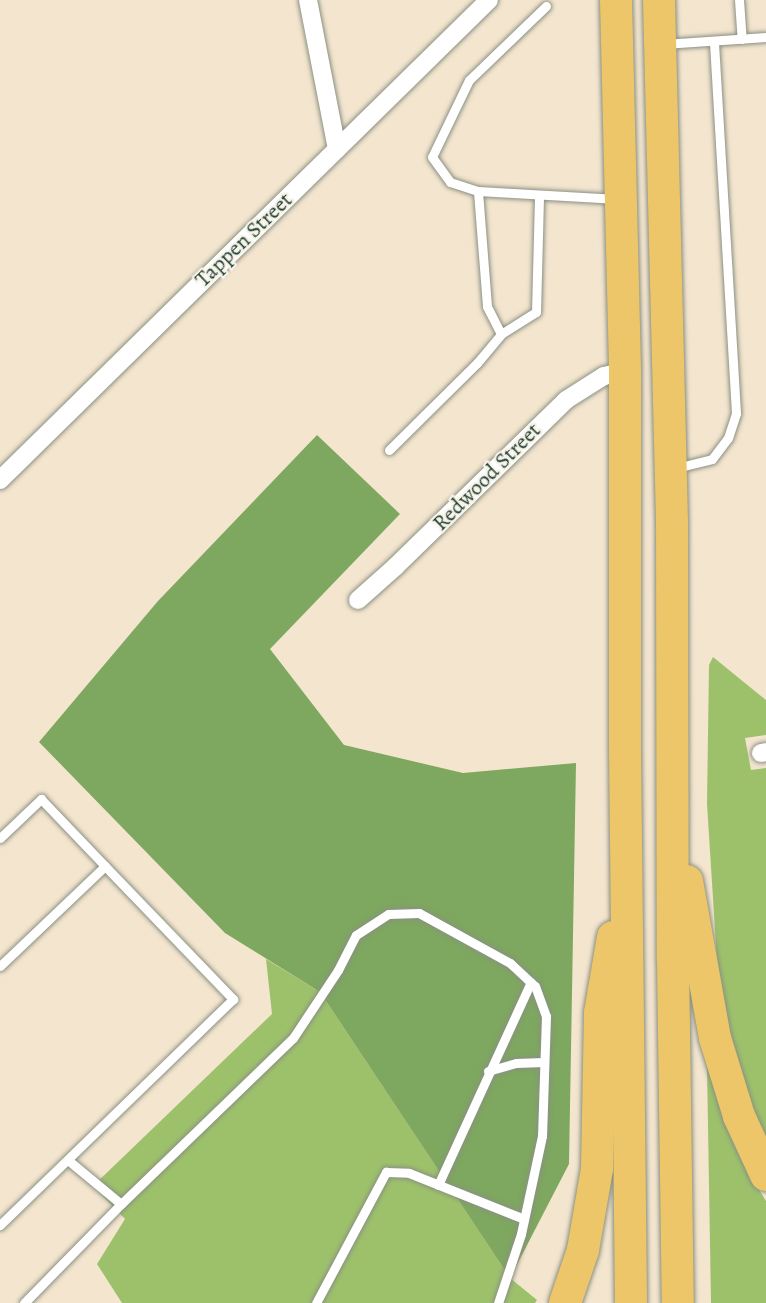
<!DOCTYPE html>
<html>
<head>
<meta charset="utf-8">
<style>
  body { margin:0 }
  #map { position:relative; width:766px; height:1303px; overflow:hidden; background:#f4e5cf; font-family:Alegreya,serif }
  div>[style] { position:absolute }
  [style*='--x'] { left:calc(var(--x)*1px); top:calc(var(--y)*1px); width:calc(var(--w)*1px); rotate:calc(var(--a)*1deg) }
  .green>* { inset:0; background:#9dc16b }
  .forest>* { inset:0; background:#7ea75f }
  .roads { filter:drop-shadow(0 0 2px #8a9182) drop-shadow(0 0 2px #8a9182) }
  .service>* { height:9px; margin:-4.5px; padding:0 4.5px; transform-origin:4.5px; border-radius:4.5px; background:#fff }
  .minor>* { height:18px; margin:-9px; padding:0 9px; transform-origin:9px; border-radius:9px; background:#fff }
  .trunk>* { height:32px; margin:-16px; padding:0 16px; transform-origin:16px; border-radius:16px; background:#ecc669 }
  span { translate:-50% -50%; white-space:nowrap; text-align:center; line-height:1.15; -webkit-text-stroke:4.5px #f7f3e8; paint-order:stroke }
  .street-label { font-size:22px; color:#1f3d34 }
</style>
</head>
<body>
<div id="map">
  <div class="green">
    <div style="clip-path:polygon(713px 657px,766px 700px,766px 735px,745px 738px,751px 770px,766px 768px,766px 1145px,753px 1123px,719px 993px,707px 804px,709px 665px)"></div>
    <div style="clip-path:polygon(266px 959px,320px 992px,510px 1278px,537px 1300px,535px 1303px,122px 1303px,97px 1264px,125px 1219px,93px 1186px,272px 1014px)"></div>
    <div style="clip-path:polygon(712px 1066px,743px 1163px,766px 1201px,766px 1303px,711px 1303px,707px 1068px)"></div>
  </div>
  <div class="forest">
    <div style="clip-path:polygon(317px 435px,400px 514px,270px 649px,344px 745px,463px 773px,576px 763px,569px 1164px,510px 1278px,320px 992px,225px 933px,39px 742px,158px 601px)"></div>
  </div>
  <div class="roads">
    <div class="service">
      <div style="--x:739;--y:0;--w:39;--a:86"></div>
      <div style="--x:546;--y:6;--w:107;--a:136.1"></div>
      <div style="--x:469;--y:80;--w:85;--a:115.7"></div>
      <div style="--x:432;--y:157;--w:31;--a:54"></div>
      <div style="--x:450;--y:182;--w:29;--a:18"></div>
      <div style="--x:478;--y:191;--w:140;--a:3.3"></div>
      <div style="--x:664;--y:44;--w:102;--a:-3.9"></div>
      <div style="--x:501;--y:334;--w:41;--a:-32.2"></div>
      <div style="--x:536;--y:312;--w:117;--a:-88.5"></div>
      <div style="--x:389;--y:450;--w:124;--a:-44.7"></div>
      <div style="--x:477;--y:363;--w:38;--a:-50"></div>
      <div style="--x:501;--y:334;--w:31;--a:-117"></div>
      <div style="--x:487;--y:306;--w:115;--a:-94.5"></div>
      <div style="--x:676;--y:468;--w:37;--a:-14"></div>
      <div style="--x:712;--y:459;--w:26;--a:-53"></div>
      <div style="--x:728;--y:438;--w:26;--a:-72"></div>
      <div style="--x:736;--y:413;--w:372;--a:-93.4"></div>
      <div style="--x:0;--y:838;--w:57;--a:-43.6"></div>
      <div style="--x:41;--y:799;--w:93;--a:46.3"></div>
      <div style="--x:0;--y:966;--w:145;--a:-43.6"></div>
      <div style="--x:105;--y:866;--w:185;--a:46.1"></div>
      <div style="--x:233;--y:999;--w:325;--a:135.9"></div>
      <div style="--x:488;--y:1071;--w:29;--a:-16"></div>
      <div style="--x:516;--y:1063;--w:28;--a:-2"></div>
      <div style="--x:438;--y:1185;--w:223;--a:-65.4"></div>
      <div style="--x:121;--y:1204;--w:239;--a:-44"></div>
      <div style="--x:293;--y:1038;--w:82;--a:-56.5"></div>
      <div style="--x:338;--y:970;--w:39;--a:-63"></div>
      <div style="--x:356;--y:935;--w:38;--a:-33"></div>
      <div style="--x:388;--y:914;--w:31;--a:-2"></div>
      <div style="--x:419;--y:913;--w:104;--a:28.8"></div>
      <div style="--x:510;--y:963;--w:34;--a:43"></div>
      <div style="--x:535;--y:986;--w:32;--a:70"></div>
      <div style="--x:546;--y:1016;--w:120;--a:91.9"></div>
      <div style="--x:542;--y:1136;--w:100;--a:102.1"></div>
      <div style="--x:521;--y:1234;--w:73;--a:108.4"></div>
      <div style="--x:24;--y:1303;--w:139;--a:-45.6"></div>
      <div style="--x:121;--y:1204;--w:69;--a:-140.3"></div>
      <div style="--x:316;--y:1303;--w:149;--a:-61.9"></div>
      <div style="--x:386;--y:1172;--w:23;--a:2"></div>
      <div style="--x:409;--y:1173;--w:124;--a:21.8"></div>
    </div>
    <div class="minor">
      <div style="--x:308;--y:0;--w:152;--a:79"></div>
      <div style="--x:0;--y:480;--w:685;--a:-44.47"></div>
      <div style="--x:358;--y:600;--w:50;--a:-41.7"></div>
      <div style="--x:395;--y:567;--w:239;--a:-44.3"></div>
      <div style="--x:566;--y:400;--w:45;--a:-32.3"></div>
      <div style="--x:604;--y:376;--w:22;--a:-13"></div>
      <div style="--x:761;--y:753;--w:5;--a:-11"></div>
    </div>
    <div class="trunk">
      <div style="--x:616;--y:0;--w:371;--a:88.6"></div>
      <div style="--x:625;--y:371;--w:377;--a:90"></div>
      <div style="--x:625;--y:748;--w:555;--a:89.38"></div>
      <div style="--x:659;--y:0;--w:522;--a:88.57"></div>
      <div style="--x:672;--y:522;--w:438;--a:89.9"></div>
      <div style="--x:673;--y:960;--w:343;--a:89.2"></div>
      <div style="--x:687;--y:881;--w:159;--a:79.9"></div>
      <div style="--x:715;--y:1038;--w:82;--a:72.9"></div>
      <div style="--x:739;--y:1116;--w:65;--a:65.4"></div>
      <div style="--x:565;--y:1303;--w:56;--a:-71.2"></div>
      <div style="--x:583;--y:1250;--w:82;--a:-80.2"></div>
      <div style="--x:597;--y:1169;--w:156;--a:-88.9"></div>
      <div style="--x:600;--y:1013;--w:77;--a:-80.3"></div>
    </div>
  </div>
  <div class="street-label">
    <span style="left:244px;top:240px;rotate:-44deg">Tappen Street</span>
    <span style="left:487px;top:477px;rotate:-45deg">Redwood Street</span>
  </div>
</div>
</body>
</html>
